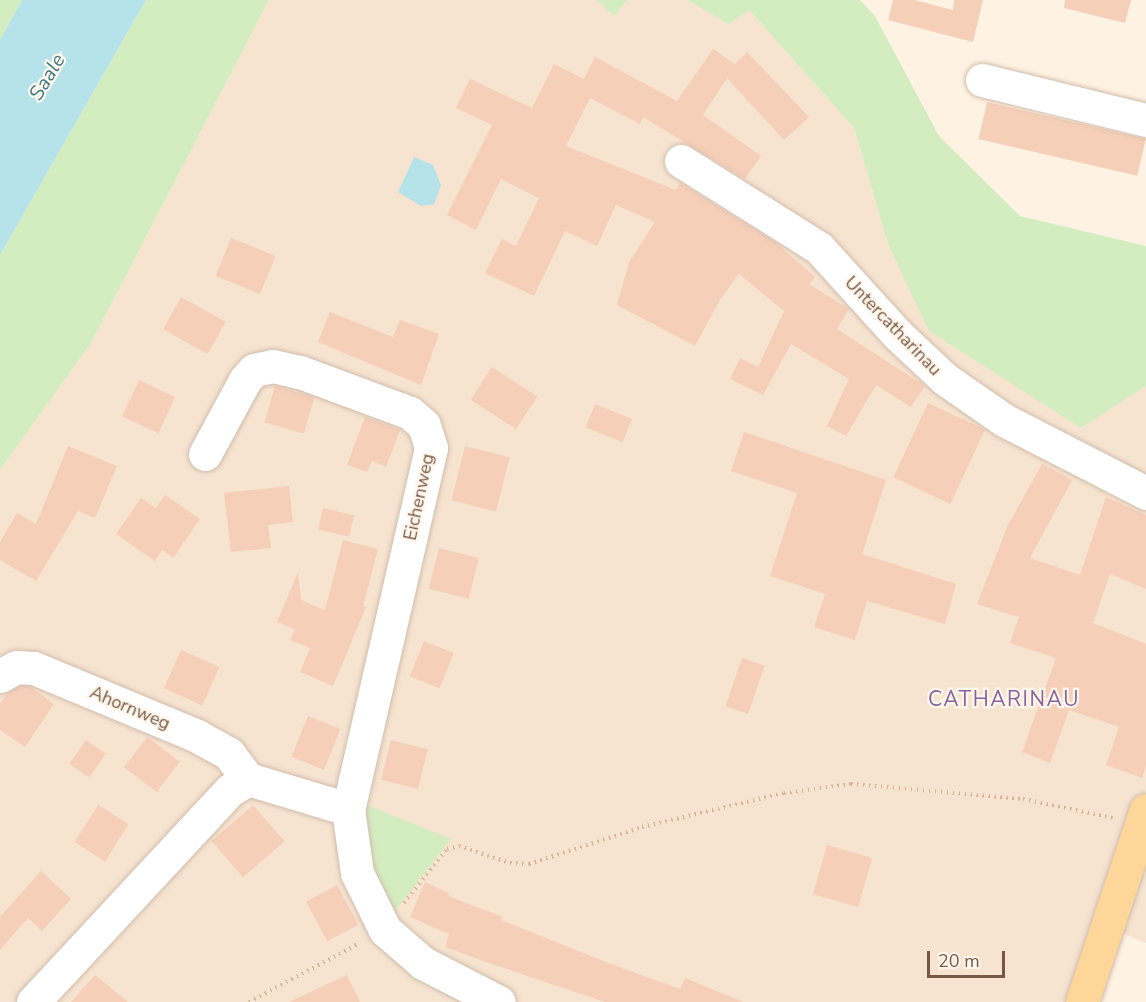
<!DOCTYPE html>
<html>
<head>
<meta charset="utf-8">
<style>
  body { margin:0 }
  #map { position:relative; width:1146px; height:1002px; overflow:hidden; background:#fef3e3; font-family:"Nunito Sans",sans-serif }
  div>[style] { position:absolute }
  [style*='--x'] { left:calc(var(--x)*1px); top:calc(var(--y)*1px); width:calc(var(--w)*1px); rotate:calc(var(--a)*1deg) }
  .residential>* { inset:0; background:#f6e4d1 }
  .green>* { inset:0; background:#d3edc0 }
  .water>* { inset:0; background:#b6e3e9 }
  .building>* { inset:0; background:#f6cfb8; transform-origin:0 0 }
  .path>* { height:4px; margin-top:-2px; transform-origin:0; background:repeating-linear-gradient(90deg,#dbb29b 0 1.5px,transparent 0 6px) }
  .roads { filter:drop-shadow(0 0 2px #d2bcab) drop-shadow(0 0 2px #d2bcab) }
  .minor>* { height:33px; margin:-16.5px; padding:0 16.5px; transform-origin:16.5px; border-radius:16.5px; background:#fff }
  .major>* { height:33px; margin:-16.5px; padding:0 16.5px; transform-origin:16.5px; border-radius:16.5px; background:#ffd699 }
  span { translate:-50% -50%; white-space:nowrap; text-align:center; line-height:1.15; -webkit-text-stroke:4.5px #fff7eb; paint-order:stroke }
  .street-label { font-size:18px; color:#785747 }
  .water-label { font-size:20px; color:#3b7b86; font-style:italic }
  .quarter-label { font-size:21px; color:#87629c; letter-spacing:1.5px }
  .scale { position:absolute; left:927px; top:951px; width:78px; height:27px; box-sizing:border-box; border:3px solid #785747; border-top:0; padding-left:8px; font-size:18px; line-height:21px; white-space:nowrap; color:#785747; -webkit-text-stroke:4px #fff7eb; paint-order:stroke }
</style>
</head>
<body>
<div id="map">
  <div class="residential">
    <div style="clip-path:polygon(269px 0,597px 0,614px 16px,627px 0,687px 0,729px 24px,749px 10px,854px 128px,888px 244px,1081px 428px,1146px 386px,1146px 943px,1096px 923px,1067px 1002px,0 1002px,0 470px,91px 343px)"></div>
  </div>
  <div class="green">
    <div style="clip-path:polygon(0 0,22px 0,0 40px)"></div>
    <div style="clip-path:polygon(146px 0,269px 0,91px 343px,0 470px,0 255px)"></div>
    <div style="clip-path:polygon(597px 0,627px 0,614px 16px)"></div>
    <div style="clip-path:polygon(687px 0,860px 0,875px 16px,939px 136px,1020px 216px,1146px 246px,1146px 386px,1081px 428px,929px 331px,888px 244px,854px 128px,749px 10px,729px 24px)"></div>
    <div style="clip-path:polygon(367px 805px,451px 839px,389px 919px,366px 847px)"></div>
  </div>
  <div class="water">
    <div style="clip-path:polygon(22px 0,146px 0,0 255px,0 40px)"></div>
    <div style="clip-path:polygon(414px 157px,433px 165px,441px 185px,434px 204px,421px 206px,398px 192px)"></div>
  </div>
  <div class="building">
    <div style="clip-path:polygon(893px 0,914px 0,953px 10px,954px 0,983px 0,973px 42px,888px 20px)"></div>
    <div style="clip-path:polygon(1065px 0,1131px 0,1125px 23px,1064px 8px)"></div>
    <div style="clip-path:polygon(713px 49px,735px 64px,747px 52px,809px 117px,784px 140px,727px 78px,703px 115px,761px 156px,745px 179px,643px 117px,640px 124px,590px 98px,566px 146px,676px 190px,680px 183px,775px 242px,815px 277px,809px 284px,849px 309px,837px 329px,925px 386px,911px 407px,876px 385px,846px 436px,827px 426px,849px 379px,791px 344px,763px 395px,730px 379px,740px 358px,758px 367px,784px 311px,739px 274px,720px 300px,695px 346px,617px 305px,629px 262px,655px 222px,616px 205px,597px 246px,565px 231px,534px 296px,485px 273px,502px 239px,516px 246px,539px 198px,501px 179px,476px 230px,447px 215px,492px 125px,456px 108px,470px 79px,532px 108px,554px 64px,584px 79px,595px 57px,677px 101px)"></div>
    <div style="left:987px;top:102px;width:163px;height:38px;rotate:13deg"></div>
    <div style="left:231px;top:238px;width:48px;height:41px;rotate:22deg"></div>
    <div style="left:181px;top:297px;width:51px;height:37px;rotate:29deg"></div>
    <div style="clip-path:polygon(330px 312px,393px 337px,400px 320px,439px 334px,421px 385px,318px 342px)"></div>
    <div style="left:492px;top:367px;width:54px;height:39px;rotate:33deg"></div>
    <div style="left:139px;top:380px;width:40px;height:40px;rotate:25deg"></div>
    <div style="left:275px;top:386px;width:41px;height:38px;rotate:16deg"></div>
    <div style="left:928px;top:403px;width:63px;height:82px;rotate:25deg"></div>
    <div style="left:595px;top:404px;width:40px;height:25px;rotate:22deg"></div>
    <div style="clip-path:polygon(365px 417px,400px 430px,386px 467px,372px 461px,367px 472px,347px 465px)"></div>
    <div style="clip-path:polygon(744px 432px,886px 480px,862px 554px,956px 584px,945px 624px,867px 601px,855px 640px,814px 627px,825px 594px,770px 576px,797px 493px,731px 471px)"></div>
    <div style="clip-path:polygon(68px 446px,117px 466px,95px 518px,78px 511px,36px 581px,0 560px,0 542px,17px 513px,36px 524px)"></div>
    <div style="left:465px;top:446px;width:46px;height:56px;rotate:14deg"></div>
    <div style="clip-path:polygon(1042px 464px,1072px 480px,1030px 558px,1080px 575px,1106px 497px,1146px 515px,1146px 589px,1110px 574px,1093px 623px,1146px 644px,1146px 766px,1142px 778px,1106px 765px,1119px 727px,1069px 710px,1050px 763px,1022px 752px,1056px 658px,1010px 643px,1019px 617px,977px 604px,1008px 525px)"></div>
    <div style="clip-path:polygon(289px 486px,293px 522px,268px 525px,271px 548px,231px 552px,224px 493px)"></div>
    <div style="clip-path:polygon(165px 495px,200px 519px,173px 558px,162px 550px,155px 561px,116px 534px,141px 498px,156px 508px)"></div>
    <div style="left:323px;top:508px;width:32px;height:22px;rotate:13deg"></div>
    <div style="clip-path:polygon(343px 540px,378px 549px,363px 606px,366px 607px,333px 686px,300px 672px,310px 648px,290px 640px,295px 629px,277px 622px,298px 572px,301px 600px,325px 610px)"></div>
    <div style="left:439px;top:548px;width:41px;height:42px;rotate:14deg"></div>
    <div style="left:424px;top:641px;width:32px;height:38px;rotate:22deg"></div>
    <div style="left:181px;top:650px;width:42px;height:42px;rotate:24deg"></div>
    <div style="left:742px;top:658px;width:24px;height:51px;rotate:19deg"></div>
    <div style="clip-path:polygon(20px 686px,29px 686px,54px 704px,25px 747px,0 730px,0 704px,8px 693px)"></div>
    <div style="left:308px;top:716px;width:35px;height:44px;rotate:22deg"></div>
    <div style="left:147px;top:737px;width:41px;height:38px;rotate:37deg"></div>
    <div style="left:86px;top:740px;width:24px;height:29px;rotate:35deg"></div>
    <div style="left:391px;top:740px;width:38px;height:41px;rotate:14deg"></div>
    <div style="left:98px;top:805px;width:36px;height:44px;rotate:32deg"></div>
    <div style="left:253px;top:805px;width:48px;height:55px;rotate:49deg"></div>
    <div style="left:827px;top:845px;width:47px;height:51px;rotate:16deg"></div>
    <div style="clip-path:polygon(41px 871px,71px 899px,42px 931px,28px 918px,0 950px,0 917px)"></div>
    <div style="clip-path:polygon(425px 882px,449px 893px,448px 896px,503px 917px,501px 920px,611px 964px,680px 989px,685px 978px,743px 1002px,605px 1002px,486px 962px,445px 947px,449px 934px,410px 917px)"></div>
    <div style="left:337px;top:885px;width:45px;height:35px;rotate:62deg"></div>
    <div style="clip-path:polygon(95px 975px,128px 1002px,71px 1002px)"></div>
    <div style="clip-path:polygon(347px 975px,360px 1002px,289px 1002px)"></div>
  </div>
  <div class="path">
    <div style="--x:404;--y:903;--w:69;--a:-51.5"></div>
    <div style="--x:447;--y:849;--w:12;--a:-14"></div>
    <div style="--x:459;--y:846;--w:54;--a:18.4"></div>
    <div style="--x:510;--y:863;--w:19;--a:3"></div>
    <div style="--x:529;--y:864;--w:119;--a:-18.1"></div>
    <div style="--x:642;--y:827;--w:146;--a:-13.5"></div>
    <div style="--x:784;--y:793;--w:68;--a:-7.7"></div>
    <div style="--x:851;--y:784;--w:173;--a:5"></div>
    <div style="--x:1023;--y:799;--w:92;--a:11.9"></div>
    <div style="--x:249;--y:1002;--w:126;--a:-28"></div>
  </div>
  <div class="roads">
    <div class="minor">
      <div style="--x:982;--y:80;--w:169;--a:13.7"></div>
      <div style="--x:681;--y:161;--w:163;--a:32.2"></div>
      <div style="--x:819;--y:248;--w:118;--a:47.8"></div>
      <div style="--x:898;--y:335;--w:64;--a:43.1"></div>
      <div style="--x:945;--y:379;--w:72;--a:34.8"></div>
      <div style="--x:1004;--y:420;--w:160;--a:27.2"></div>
      <div style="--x:205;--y:454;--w:84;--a:-61.6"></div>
      <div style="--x:245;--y:380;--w:13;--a:-48"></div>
      <div style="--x:254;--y:370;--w:19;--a:-12"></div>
      <div style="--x:273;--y:366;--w:28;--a:13"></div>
      <div style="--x:300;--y:372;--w:117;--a:20.4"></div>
      <div style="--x:410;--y:413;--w:18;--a:41"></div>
      <div style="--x:424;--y:425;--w:24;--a:73"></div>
      <div style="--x:431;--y:448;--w:370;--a:102.9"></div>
      <div style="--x:348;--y:809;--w:65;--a:82"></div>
      <div style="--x:357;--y:873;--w:64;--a:63.8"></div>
      <div style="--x:385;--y:930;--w:50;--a:41"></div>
      <div style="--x:423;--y:963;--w:85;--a:27.2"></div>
      <div style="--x:0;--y:676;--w:18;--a:-29"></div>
      <div style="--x:16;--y:667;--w:18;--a:3"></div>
      <div style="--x:34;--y:668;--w:177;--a:22.6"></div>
      <div style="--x:197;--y:736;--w:37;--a:29"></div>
      <div style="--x:229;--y:754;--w:31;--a:53"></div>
      <div style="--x:33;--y:1002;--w:289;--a:-47.1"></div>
      <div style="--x:230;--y:790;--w:21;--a:-31"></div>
      <div style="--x:248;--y:779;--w:104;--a:16.7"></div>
    </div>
    <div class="major">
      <div style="--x:1082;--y:1002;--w:202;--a:-71.6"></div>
    </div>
  </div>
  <div class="street-label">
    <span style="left:893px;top:326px;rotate:46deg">Untercatharinau</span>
    <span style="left:419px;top:497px;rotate:-78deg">Eichenweg</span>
    <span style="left:130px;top:708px;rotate:23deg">Ahornweg</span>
  </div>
  <div class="water-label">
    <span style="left:47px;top:77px;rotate:-59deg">Saale</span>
  </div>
  <div class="quarter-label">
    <span style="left:1004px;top:699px">CATHARINAU</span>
  </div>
  <div class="scale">20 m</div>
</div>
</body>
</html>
